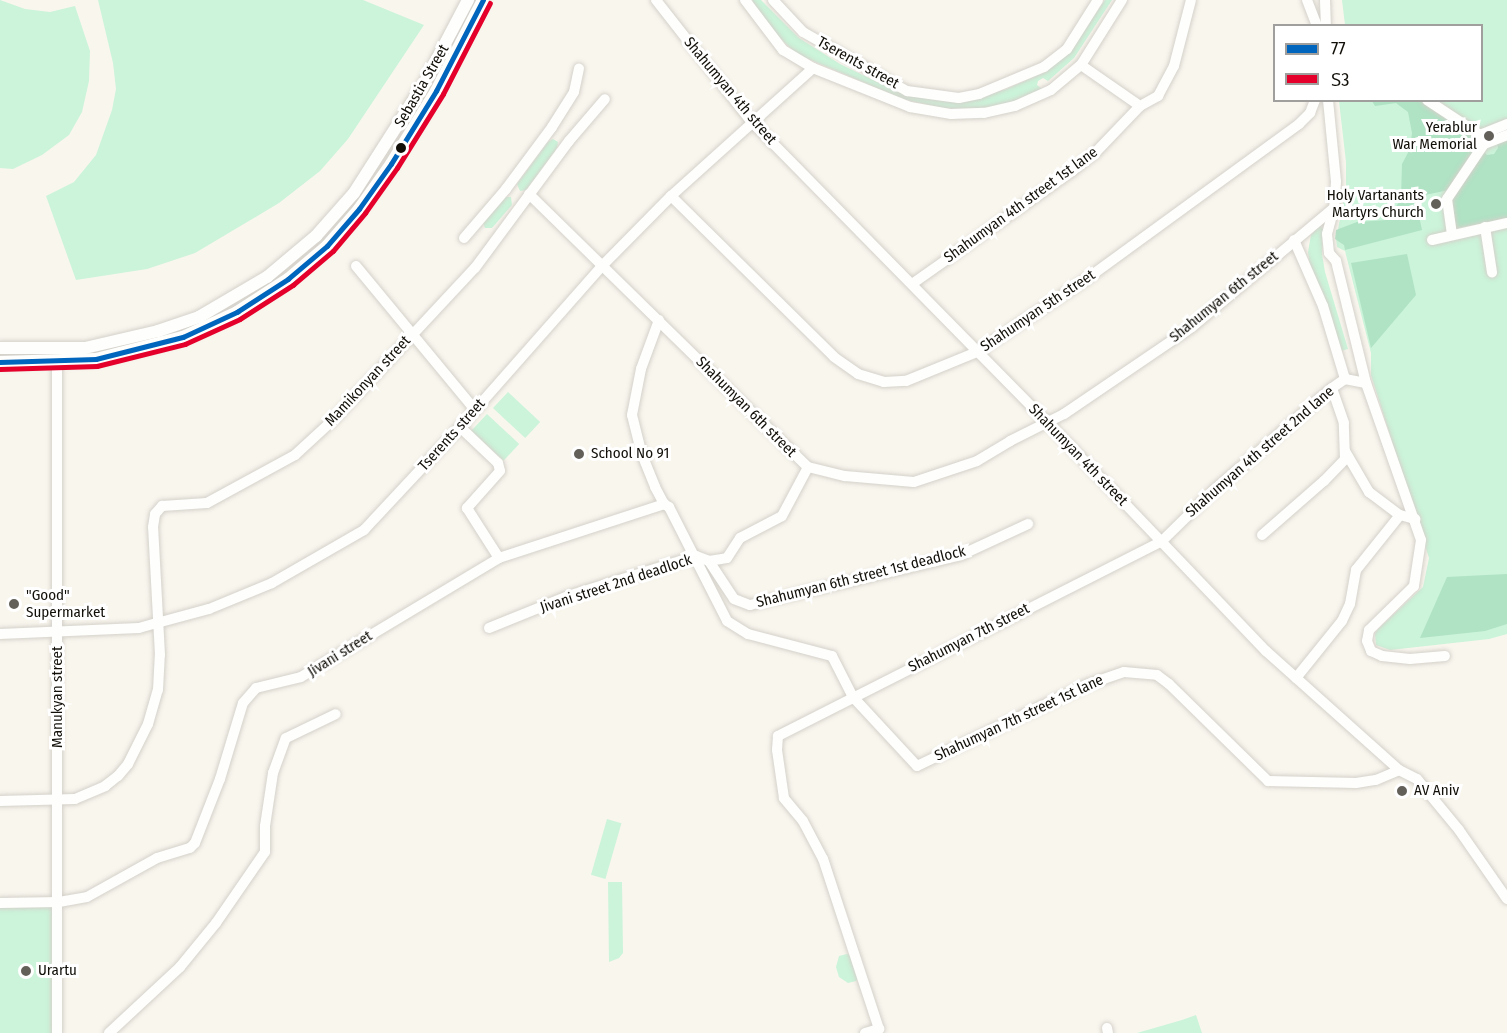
<!DOCTYPE html>
<html>
<head>
<meta charset="utf-8">
<style>
  body { margin:0 }
  #map { position:relative; width:1507px; height:1033px; overflow:hidden; background:#f9f6ee; font-family:"Fira Sans Condensed","Noto Sans Armenian",sans-serif }
  div>[style] { position:absolute }
  [style*='--x'] { left:calc(var(--x)*1px); top:calc(var(--y)*1px); width:calc(var(--w)*1px); rotate:calc(var(--a)*1deg) }
  .green>* { inset:0; background:#cbf4da; transform-origin:0 0 }
  .forest>* { inset:0; background:#b0e2c4 }
  .roads { filter:drop-shadow(0 0 2px #d4d1ca) drop-shadow(0 0 2px #d4d1ca) }
  .minor>* { height:10px; margin:-5px; padding:0 5px; transform-origin:5px; border-radius:5px; background:#fefefc }
  .major>* { height:12px; margin:-6px; padding:0 6px; transform-origin:6px; border-radius:6px; background:#fefefc }
  .bus-1>* { height:4.5px; margin:-2.25px; padding:0 2.25px; transform-origin:2.25px; border-radius:2.25px; background:#0065bd }
  .bus-2>* { height:4.5px; margin:-2.25px; padding:0 2.25px; transform-origin:2.25px; border-radius:2.25px; background:#e4002b }
  .dots>* { width:16px; height:16px; translate:-50% -50%; box-sizing:border-box; border:3px solid #fff; border-radius:50% }
  span { translate:-50% -50%; white-space:nowrap; text-align:center; line-height:1.15; -webkit-text-stroke:6px #fff; paint-order:stroke }
  .street-label { font-size:15px; color:#120f09 }
  .poi-label { font-size:15px; color:#120f09 }
  .right { translate:-100% -50%; text-align:right }
  .left { translate:0 -50%; text-align:left }
  .legend { position:absolute; left:1273px; top:24px; width:210px; height:78px; box-sizing:border-box; background:#fff; border:2px solid #a09f9d; margin:0; padding:8px 10px; list-style:none; font-size:18px; color:#120f09 }
  .legend li { display:flex; align-items:center; gap:12px; height:30px }
  .legend b { width:30px; border:2px solid #a09f9d }
</style>
</head>
<body>
<div id="map">
  <div class="green">
    <div style="clip-path:polygon(0 0,25px 9px,50px 12px,75px 6px,90px 51px,89px 81px,82px 112px,69px 135px,42px 155px,13px 169px,0 168px)"></div>
    <div style="clip-path:polygon(98px 0,363px 0,424px 25px,348px 139px,320px 171px,279px 203px,195px 253px,147px 269px,76px 280px,46px 196px,74px 182px,96px 155px,112px 110px,116px 89px,113px 63px)"></div>
    <div style="clip-path:polygon(752px 0,761px 0,799px 38px,840px 64px,900px 93px,949px 102px,972px 99px,1007px 89px,1047px 71px,1077px 41px,1105px 0,1112px 0,1074px 58px,1048px 81px,1043px 78px,1038px 81px,1037px 85px,1042px 89px,1010px 105px,981px 110px,942px 108px,903px 99px,797px 54px,764px 23px)"></div>
    <div style="clip-path:polygon(1342px 0,1507px 0,1507px 634px,1489px 639px,1390px 650px,1376px 645px,1375px 634px,1378px 629px,1423px 587px,1429px 558px,1371px 375px,1371px 353px,1345px 251px,1337px 247px,1336px 239px,1346px 189px,1346px 162px,1339px 101px,1482px 100px,1482px 26px,1345px 25px)"></div>
    <div style="clip-path:polygon(553px 139px,558px 142px,557px 148px,526px 190px,520px 191px,517px 184px,548px 142px)"></div>
    <div style="clip-path:polygon(506px 197px,511px 197px,512px 205px,492px 228px,485px 228px,483px 223px)"></div>
    <div style="clip-path:polygon(1319px 225px,1323px 229px,1322px 254px,1325px 272px,1348px 349px,1341px 351px,1310px 266px,1308px 252px,1311px 235px)"></div>
    <div style="left:508px;top:392px;width:44px;height:22px;rotate:43deg"></div>
    <div style="left:487px;top:414px;width:44px;height:23px;rotate:43deg"></div>
    <div style="left:607px;top:819px;width:15px;height:58px;rotate:16deg"></div>
    <div style="clip-path:polygon(608px 882px,622px 882px,623px 953px,619px 958px,609px 962px)"></div>
    <div style="left:52px;top:907px;width:126px;height:52px;rotate:90deg"></div>
    <div style="clip-path:polygon(847px 954px,854px 956px,860px 976px,856px 981px,848px 983px,839px 977px,836px 967px,839px 956px)"></div>
    <div style="clip-path:polygon(1196px 1015px,1202px 1033px,1137px 1033px,1182px 1020px)"></div>
  </div>
  <div class="forest">
    <div style="clip-path:polygon(1372px 101px,1423px 101px,1472px 133px,1468px 145px,1474px 151px,1449px 190px,1415px 197px,1422px 230px,1345px 250px,1344px 245px,1335px 239px,1336px 230px,1357px 222px,1387px 220px,1401px 199px,1402px 164px,1410px 149px,1412px 133px,1408px 112px,1396px 103px,1375px 106px)"></div>
    <div style="clip-path:polygon(1507px 138px,1507px 219px,1456px 228px,1450px 199px,1483px 151px,1487px 155px,1494px 154px,1498px 148px,1497px 142px)"></div>
    <div style="clip-path:polygon(1407px 254px,1416px 295px,1371px 348px,1351px 263px)"></div>
    <div style="clip-path:polygon(1507px 574px,1507px 624px,1485px 631px,1420px 638px,1447px 577px)"></div>
  </div>
  <div class="roads">
    <div class="minor">
      <div style="--x:656;--y:0;--w:154;--a:51.9"></div>
      <div style="--x:751;--y:121;--w:422;--a:45.5"></div>
      <div style="--x:1047;--y:422;--w:317;--a:46.3"></div>
      <div style="--x:1266;--y:651;--w:178;--a:41.8"></div>
      <div style="--x:1399;--y:770;--w:20;--a:27"></div>
      <div style="--x:1417;--y:779;--w:66;--a:50.5"></div>
      <div style="--x:1459;--y:830;--w:84;--a:55.2"></div>
      <div style="--x:745;--y:0;--w:63;--a:52.8"></div>
      <div style="--x:783;--y:50;--w:35;--a:31"></div>
      <div style="--x:813;--y:68;--w:105;--a:21.9"></div>
      <div style="--x:910;--y:107;--w:42;--a:9.7"></div>
      <div style="--x:951;--y:114;--w:33;--a:-2"></div>
      <div style="--x:984;--y:113;--w:32;--a:-13"></div>
      <div style="--x:1015;--y:106;--w:39;--a:-24"></div>
      <div style="--x:1051;--y:90;--w:39;--a:-40"></div>
      <div style="--x:1081;--y:65;--w:77;--a:-57.8"></div>
      <div style="--x:773;--y:0;--w:44;--a:46.8"></div>
      <div style="--x:803;--y:32;--w:120;--a:29.6"></div>
      <div style="--x:907;--y:91;--w:52;--a:7.7"></div>
      <div style="--x:959;--y:98;--w:20;--a:-11"></div>
      <div style="--x:979;--y:94;--w:70;--a:-22.6"></div>
      <div style="--x:1044;--y:67;--w:29;--a:-38"></div>
      <div style="--x:1067;--y:49;--w:58;--a:-57.7"></div>
      <div style="--x:1307;--y:0;--w:28;--a:69"></div>
      <div style="--x:1325;--y:0;--w:26;--a:88"></div>
      <div style="--x:1081;--y:65;--w:72;--a:34.8"></div>
      <div style="--x:1328;--y:100;--w:82;--a:84.4"></div>
      <div style="--x:1336;--y:182;--w:26;--a:94"></div>
      <div style="--x:1334;--y:208;--w:27;--a:105"></div>
      <div style="--x:1327;--y:234;--w:19;--a:84"></div>
      <div style="--x:1329;--y:253;--w:11;--a:49"></div>
      <div style="--x:1336;--y:261;--w:126;--a:76.2"></div>
      <div style="--x:1366;--y:383;--w:166;--a:70.7"></div>
      <div style="--x:1421;--y:540;--w:47;--a:98.7"></div>
      <div style="--x:1414;--y:586;--w:63;--a:135.6"></div>
      <div style="--x:1369;--y:630;--w:11;--a:100"></div>
      <div style="--x:1367;--y:641;--w:11;--a:68"></div>
      <div style="--x:1371;--y:651;--w:12;--a:24"></div>
      <div style="--x:1382;--y:656;--w:28;--a:6"></div>
      <div style="--x:1410;--y:659;--w:35;--a:-5"></div>
      <div style="--x:1427;--y:100;--w:64;--a:33.4"></div>
      <div style="--x:1480;--y:135;--w:10;--a:66"></div>
      <div style="--x:1484;--y:144;--w:66;--a:123.9"></div>
      <div style="--x:1447;--y:199;--w:34;--a:82"></div>
      <div style="--x:1480;--y:135;--w:29;--a:-22"></div>
      <div style="--x:1484;--y:144;--w:25;--a:-21"></div>
      <div style="--x:529;--y:194;--w:390;--a:44.4"></div>
      <div style="--x:808;--y:467;--w:38;--a:14"></div>
      <div style="--x:845;--y:476;--w:69;--a:5"></div>
      <div style="--x:914;--y:482;--w:66;--a:-18.4"></div>
      <div style="--x:977;--y:461;--w:39;--a:-31"></div>
      <div style="--x:1010;--y:441;--w:60;--a:-26.6"></div>
      <div style="--x:1064;--y:414;--w:155;--a:-34.2"></div>
      <div style="--x:1192;--y:327;--w:185;--a:-40"></div>
      <div style="--x:671;--y:196;--w:229;--a:44.6"></div>
      <div style="--x:834;--y:357;--w:29;--a:35"></div>
      <div style="--x:858;--y:374;--w:27;--a:17"></div>
      <div style="--x:884;--y:382;--w:22;--a:-3"></div>
      <div style="--x:906;--y:381;--w:77;--a:-22.2"></div>
      <div style="--x:977;--y:352;--w:125;--a:-33.6"></div>
      <div style="--x:1081;--y:283;--w:270;--a:-36.1"></div>
      <div style="--x:1299;--y:124;--w:16;--a:-45"></div>
      <div style="--x:1310;--y:113;--w:14;--a:-69"></div>
      <div style="--x:1485;--y:227;--w:46;--a:81.2"></div>
      <div style="--x:464;--y:238;--w:65;--a:-49.4"></div>
      <div style="--x:506;--y:189;--w:77;--a:-53.4"></div>
      <div style="--x:552;--y:127;--w:41;--a:-57.8"></div>
      <div style="--x:574;--y:92;--w:24;--a:-78"></div>
      <div style="--x:1294;--y:240;--w:72;--a:66.3"></div>
      <div style="--x:1323;--y:306;--w:76;--a:73.2"></div>
      <div style="--x:1432;--y:240;--w:77;--a:-12.8"></div>
      <div style="--x:356;--y:266;--w:187;--a:50.4"></div>
      <div style="--x:912;--y:284;--w:196;--a:-35.2"></div>
      <div style="--x:1072;--y:171;--w:29;--a:-38"></div>
      <div style="--x:1095;--y:153;--w:65;--a:-46.2"></div>
      <div style="--x:1140;--y:106;--w:21;--a:-29"></div>
      <div style="--x:1158;--y:96;--w:34;--a:-62"></div>
      <div style="--x:1174;--y:66;--w:68;--a:-75.6"></div>
      <div style="--x:659;--y:320;--w:52;--a:110.2"></div>
      <div style="--x:641;--y:369;--w:47;--a:101.1"></div>
      <div style="--x:632;--y:415;--w:38;--a:76"></div>
      <div style="--x:641;--y:452;--w:38;--a:68"></div>
      <div style="--x:655;--y:487;--w:19;--a:62"></div>
      <div style="--x:664;--y:504;--w:6;--a:31"></div>
      <div style="--x:669;--y:507;--w:128;--a:63"></div>
      <div style="--x:727;--y:621;--w:25;--a:32"></div>
      <div style="--x:748;--y:634;--w:87;--a:14.7"></div>
      <div style="--x:832;--y:656;--w:46;--a:62.9"></div>
      <div style="--x:853;--y:697;--w:94;--a:47.2"></div>
      <div style="--x:917;--y:766;--w:187;--a:-25.6"></div>
      <div style="--x:1086;--y:685;--w:40;--a:-18.9"></div>
      <div style="--x:1124;--y:672;--w:33;--a:5"></div>
      <div style="--x:1157;--y:675;--w:15;--a:37"></div>
      <div style="--x:1169;--y:684;--w:139;--a:44.4"></div>
      <div style="--x:1268;--y:781;--w:88;--a:1.3"></div>
      <div style="--x:1356;--y:783;--w:20;--a:-9"></div>
      <div style="--x:1376;--y:780;--w:25;--a:-23"></div>
      <div style="--x:460;--y:427;--w:52;--a:43.5"></div>
      <div style="--x:498;--y:463;--w:8;--a:76"></div>
      <div style="--x:500;--y:471;--w:50;--a:131.7"></div>
      <div style="--x:467;--y:508;--w:59;--a:57.4"></div>
      <div style="--x:1345;--y:451;--w:48;--a:59.7"></div>
      <div style="--x:1369;--y:492;--w:39;--a:37"></div>
      <div style="--x:1262;--y:535;--w:82;--a:-41.1"></div>
      <div style="--x:1324;--y:481;--w:30;--a:-46"></div>
      <div style="--x:1345;--y:459;--w:36;--a:-92"></div>
      <div style="--x:1344;--y:423;--w:37;--a:-109"></div>
      <div style="--x:709;--y:561;--w:45;--a:56.7"></div>
      <div style="--x:734;--y:599;--w:17;--a:21"></div>
      <div style="--x:750;--y:605;--w:217;--a:-13.3"></div>
      <div style="--x:961;--y:555;--w:74;--a:-24.8"></div>
      <div style="--x:489;--y:628;--w:85;--a:-22.1"></div>
      <div style="--x:568;--y:596;--w:134;--a:-17.4"></div>
      <div style="--x:696;--y:556;--w:14;--a:21"></div>
      <div style="--x:709;--y:561;--w:18;--a:-9"></div>
      <div style="--x:727;--y:558;--w:24;--a:-57"></div>
      <div style="--x:740;--y:538;--w:47;--a:-27.6"></div>
      <div style="--x:782;--y:516;--w:55;--a:-62"></div>
      <div style="--x:0;--y:634;--w:139;--a:-2.5"></div>
      <div style="--x:139;--y:628;--w:19;--a:-16"></div>
      <div style="--x:157;--y:623;--w:54;--a:-15.1"></div>
      <div style="--x:209;--y:609;--w:68;--a:-22.4"></div>
      <div style="--x:272;--y:583;--w:106;--a:-29.9"></div>
      <div style="--x:364;--y:530;--w:141;--a:-47"></div>
      <div style="--x:460;--y:427;--w:216;--a:-48.6"></div>
      <div style="--x:603;--y:265;--w:97;--a:-45.4"></div>
      <div style="--x:671;--y:196;--w:191;--a:-42"></div>
      <div style="--x:1296;--y:678;--w:73;--a:-51.1"></div>
      <div style="--x:1342;--y:621;--w:19;--a:-65"></div>
      <div style="--x:1350;--y:604;--w:35;--a:-80"></div>
      <div style="--x:1356;--y:570;--w:70;--a:-51.3"></div>
      <div style="--x:1400;--y:515;--w:16;--a:15"></div>
      <div style="--x:0;--y:801;--w:75;--a:-1.5"></div>
      <div style="--x:75;--y:799;--w:33;--a:-23"></div>
      <div style="--x:105;--y:786;--w:16;--a:-38"></div>
      <div style="--x:118;--y:776;--w:16;--a:-50"></div>
      <div style="--x:128;--y:764;--w:45;--a:-63.4"></div>
      <div style="--x:148;--y:724;--w:35;--a:-74"></div>
      <div style="--x:158;--y:690;--w:35;--a:-87"></div>
      <div style="--x:160;--y:655;--w:128;--a:-93.1"></div>
      <div style="--x:153;--y:527;--w:13;--a:-81"></div>
      <div style="--x:155;--y:514;--w:11;--a:-49"></div>
      <div style="--x:162;--y:506;--w:45;--a:-3.8"></div>
      <div style="--x:207;--y:503;--w:100;--a:-28.6"></div>
      <div style="--x:295;--y:455;--w:53;--a:-42.7"></div>
      <div style="--x:334;--y:419;--w:207;--a:-47"></div>
      <div style="--x:475;--y:268;--w:158;--a:-53.5"></div>
      <div style="--x:569;--y:141;--w:55;--a:-49.4"></div>
      <div style="--x:0;--y:903;--w:59;--a:-1"></div>
      <div style="--x:59;--y:902;--w:28;--a:-10"></div>
      <div style="--x:87;--y:897;--w:80;--a:-29.1"></div>
      <div style="--x:157;--y:858;--w:34;--a:-17"></div>
      <div style="--x:190;--y:848;--w:7;--a:-45"></div>
      <div style="--x:195;--y:843;--w:69;--a:-68.7"></div>
      <div style="--x:220;--y:779;--w:79;--a:-73.2"></div>
      <div style="--x:243;--y:703;--w:20;--a:-49"></div>
      <div style="--x:256;--y:688;--w:46;--a:-13.7"></div>
      <div style="--x:301;--y:677;--w:231;--a:-31"></div>
      <div style="--x:499;--y:558;--w:174;--a:-18.1"></div>
      <div style="--x:1107;--y:1028;--w:5;--a:79"></div>
      <div style="--x:57;--y:1033;--w:672;--a:-90"></div>
      <div style="--x:109;--y:1033;--w:97;--a:-42.9"></div>
      <div style="--x:180;--y:967;--w:57;--a:-50.7"></div>
      <div style="--x:216;--y:923;--w:86;--a:-55.4"></div>
      <div style="--x:265;--y:852;--w:26;--a:-90"></div>
      <div style="--x:265;--y:826;--w:54;--a:-81.4"></div>
      <div style="--x:273;--y:773;--w:37;--a:-70"></div>
      <div style="--x:286;--y:738;--w:55;--a:-25.6"></div>
      <div style="--x:865;--y:1033;--w:15;--a:-16"></div>
      <div style="--x:879;--y:1029;--w:179;--a:-108.2"></div>
      <div style="--x:823;--y:859;--w:43;--a:-117.8"></div>
      <div style="--x:803;--y:821;--w:30;--a:-130"></div>
      <div style="--x:784;--y:798;--w:49;--a:-98.3"></div>
      <div style="--x:777;--y:750;--w:14;--a:-86"></div>
      <div style="--x:778;--y:736;--w:429;--a:-26.9"></div>
      <div style="--x:1161;--y:542;--w:73;--a:-44.4"></div>
      <div style="--x:1213;--y:491;--w:157;--a:-40.9"></div>
      <div style="--x:1332;--y:388;--w:16;--a:-35"></div>
      <div style="--x:1345;--y:379;--w:21;--a:11"></div>
    </div>
    <div class="major">
      <div style="--x:0;--y:348;--w:85;--a:0"></div>
      <div style="--x:85;--y:348;--w:75;--a:-13.1"></div>
      <div style="--x:158;--y:331;--w:43;--a:-18.9"></div>
      <div style="--x:199;--y:317;--w:79;--a:-30.5"></div>
      <div style="--x:267;--y:277;--w:64;--a:-39.9"></div>
      <div style="--x:316;--y:236;--w:57;--a:-48.5"></div>
      <div style="--x:354;--y:193;--w:132;--a:-57.4"></div>
      <div style="--x:425;--y:82;--w:93;--a:-62.3"></div>
      <div style="--x:0;--y:362;--w:96;--a:-1.8"></div>
      <div style="--x:96;--y:359;--w:90;--a:-14.2"></div>
      <div style="--x:183;--y:337;--w:60;--a:-24.8"></div>
      <div style="--x:237;--y:312;--w:61;--a:-32.9"></div>
      <div style="--x:288;--y:279;--w:51;--a:-40.2"></div>
      <div style="--x:327;--y:246;--w:49;--a:-49.1"></div>
      <div style="--x:359;--y:209;--w:55;--a:-54.6"></div>
      <div style="--x:391;--y:164;--w:86;--a:-58.3"></div>
      <div style="--x:436;--y:91;--w:102;--a:-62.7"></div>
    </div>
  </div>
  <div class="bus-1">
    <div style="--x:0;--y:362;--w:96;--a:-1.8"></div>
    <div style="--x:96;--y:359;--w:90;--a:-14.2"></div>
    <div style="--x:183;--y:337;--w:60;--a:-24.8"></div>
    <div style="--x:237;--y:312;--w:61;--a:-32.9"></div>
    <div style="--x:288;--y:279;--w:51;--a:-40.2"></div>
    <div style="--x:327;--y:246;--w:49;--a:-49.1"></div>
    <div style="--x:359;--y:209;--w:55;--a:-54.6"></div>
    <div style="--x:391;--y:164;--w:86;--a:-58.3"></div>
    <div style="--x:436;--y:91;--w:102;--a:-62.7"></div>
  </div>
  <div class="bus-2">
    <div style="--x:0;--y:369;--w:97;--a:-1.8"></div>
    <div style="--x:97;--y:366;--w:91;--a:-14"></div>
    <div style="--x:185;--y:344;--w:60;--a:-24.4"></div>
    <div style="--x:240;--y:319;--w:63;--a:-32.7"></div>
    <div style="--x:293;--y:285;--w:52;--a:-40.4"></div>
    <div style="--x:333;--y:251;--w:50;--a:-49.9"></div>
    <div style="--x:365;--y:213;--w:55;--a:-54.6"></div>
    <div style="--x:397;--y:168;--w:87;--a:-58.1"></div>
    <div style="--x:443;--y:94;--w:102;--a:-62.7"></div>
  </div>
  <div class="dots">
    <div style="left:1489px;top:136px;background:#636059"></div>
    <div style="left:401px;top:148px;background:#120f09"></div>
    <div style="left:1436px;top:204px;background:#636059"></div>
    <div style="left:579px;top:454px;background:#636059"></div>
    <div style="left:14px;top:604px;background:#636059"></div>
    <div style="left:1402px;top:791px;background:#636059"></div>
    <div style="left:26px;top:971px;background:#636059"></div>
  </div>
  <div class="street-label">
    <span style="left:858px;top:63px;rotate:29deg">Tserents street</span>
    <span style="left:422px;top:86px;rotate:-60deg">Sebastia Street</span>
    <span style="left:730px;top:91px;rotate:50deg">Shahumyan 4th street</span>
    <span style="left:1021px;top:205px;rotate:-36deg">Shahumyan 4th street 1st lane</span>
    <span style="left:1224px;top:297px;rotate:-39deg">Shahumyan 6th street</span>
    <span style="left:1038px;top:311px;rotate:-34deg">Shahumyan 5th street</span>
    <span style="left:368px;top:381px;rotate:-47deg">Mamikonyan street</span>
    <span style="left:746px;top:407px;rotate:45deg">Shahumyan 6th street</span>
    <span style="left:452px;top:435px;rotate:-48deg">Tserents street</span>
    <span style="left:1260px;top:452px;rotate:-41deg">Shahumyan 4th street 2nd lane</span>
    <span style="left:1078px;top:455px;rotate:46deg">Shahumyan 4th street</span>
    <span style="left:861px;top:577px;rotate:-14deg">Shahumyan 6th street 1st deadlock</span>
    <span style="left:616px;top:584px;rotate:-18deg">Jivani street 2nd deadlock</span>
    <span style="left:969px;top:638px;rotate:-27deg">Shahumyan 7th street</span>
    <span style="left:340px;top:654px;rotate:-32deg">Jivani street</span>
    <span style="left:58px;top:697px;rotate:-90deg">Manukyan street</span>
    <span style="left:1019px;top:718px;rotate:-25deg">Shahumyan 7th street 1st lane</span>
  </div>
  <div class="poi-label">
    <span class="right" style="left:1477px;top:136px">Yerablur<br>War Memorial</span>
    <span class="right" style="left:1424px;top:204px">Holy Vartanants<br>Martyrs Church</span>
    <span class="left" style="left:591px;top:454px">School No 91</span>
    <span class="left" style="left:26px;top:604px">"Good"<br>Supermarket</span>
    <span class="left" style="left:1414px;top:791px">AV Aniv</span>
    <span class="left" style="left:38px;top:971px">Urartu</span>
  </div>
  <ul class="legend">
  <li><b style="height:8px;background:#0065bd"></b>77</li>
  <li><b style="height:8px;background:#e4002b"></b>Տ3</li>
  </ul>
</div>
</body>
</html>
